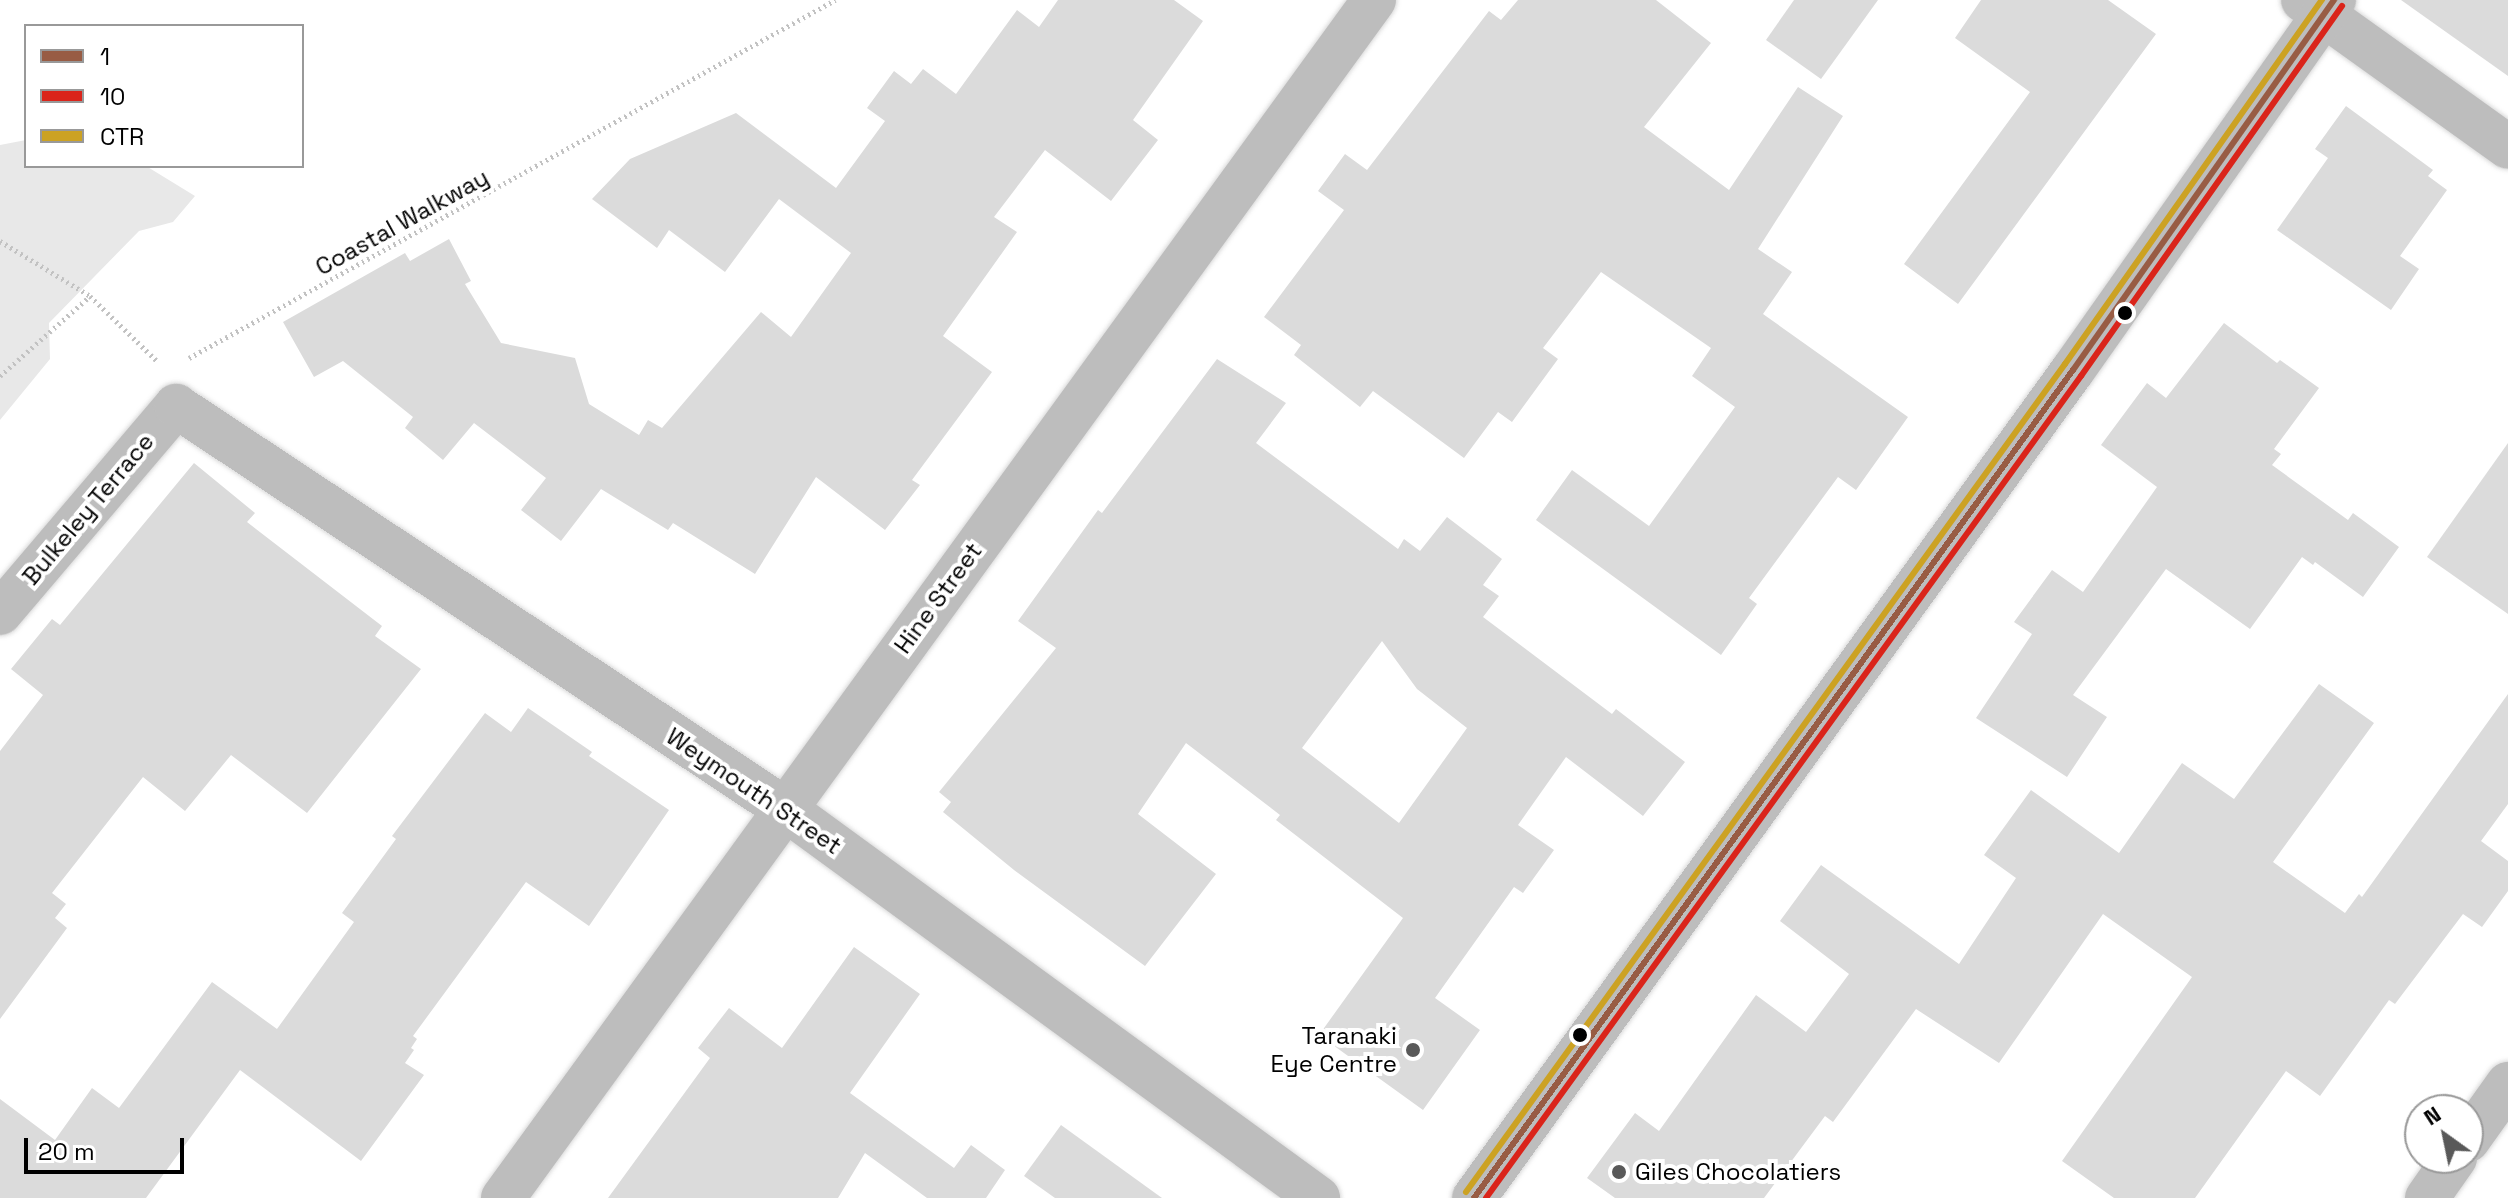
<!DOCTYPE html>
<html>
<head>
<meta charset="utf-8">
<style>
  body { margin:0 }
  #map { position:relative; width:2508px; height:1198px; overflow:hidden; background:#fff; font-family:"Space Grotesk",sans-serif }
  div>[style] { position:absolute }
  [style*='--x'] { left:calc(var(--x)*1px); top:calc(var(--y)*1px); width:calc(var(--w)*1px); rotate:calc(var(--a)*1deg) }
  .green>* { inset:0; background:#e8e8e8 }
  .building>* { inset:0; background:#dbdbdb }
  .path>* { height:5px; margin-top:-2.5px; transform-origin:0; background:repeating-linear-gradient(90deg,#c2c2c2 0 2px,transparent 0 6px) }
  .roads { filter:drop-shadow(0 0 2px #dbdbdb) drop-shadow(0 0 2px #dbdbdb) }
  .minor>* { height:44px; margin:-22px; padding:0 22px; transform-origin:22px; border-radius:22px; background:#bdbdbd }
  .tertiary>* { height:44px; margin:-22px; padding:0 22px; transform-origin:22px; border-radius:22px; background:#bdbdbd }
  .trunk>* { height:44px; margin:-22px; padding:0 22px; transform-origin:22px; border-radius:22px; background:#bdbdbd }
  .bus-1>* { height:6px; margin:-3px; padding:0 3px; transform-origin:3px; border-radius:3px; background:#985c44 }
  .bus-2>* { height:6px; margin:-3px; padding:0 3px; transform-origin:3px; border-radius:3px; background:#da241a }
  .bus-3>* { height:6px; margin:-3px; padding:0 3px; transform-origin:3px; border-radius:3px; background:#cca223 }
  .dots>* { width:22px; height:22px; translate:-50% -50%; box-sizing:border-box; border:4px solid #fff; border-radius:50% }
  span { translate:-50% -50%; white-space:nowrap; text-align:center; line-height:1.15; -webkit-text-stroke:8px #fff; paint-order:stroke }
  .street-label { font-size:24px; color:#000 }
  .poi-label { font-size:24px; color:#000 }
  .right { translate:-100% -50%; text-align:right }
  .left { translate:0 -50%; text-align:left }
  .legend { position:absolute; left:24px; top:24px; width:280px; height:144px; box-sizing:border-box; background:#fff; border:2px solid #999; margin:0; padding:10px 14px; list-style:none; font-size:24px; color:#000 }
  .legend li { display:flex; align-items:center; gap:16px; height:40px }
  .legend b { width:40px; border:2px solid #999 }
  .north { position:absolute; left:2404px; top:1094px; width:80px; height:80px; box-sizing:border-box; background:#fff; border:2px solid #999; border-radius:50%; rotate:327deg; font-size:22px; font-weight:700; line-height:32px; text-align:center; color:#000 }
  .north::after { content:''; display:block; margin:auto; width:28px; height:36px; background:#595959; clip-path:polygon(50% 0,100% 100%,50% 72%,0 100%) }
  .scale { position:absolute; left:24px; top:1138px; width:160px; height:36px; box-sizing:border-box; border:4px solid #000; border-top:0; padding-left:10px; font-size:24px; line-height:28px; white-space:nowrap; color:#000; -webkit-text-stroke:6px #fff; paint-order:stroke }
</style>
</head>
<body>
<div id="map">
  <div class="green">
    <div style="clip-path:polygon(26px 140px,26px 166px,146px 166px,195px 196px,173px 222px,139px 231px,49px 323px,50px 359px,0 420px,0 145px)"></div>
  </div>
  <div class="building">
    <div style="clip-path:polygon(1058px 0,1174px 0,1203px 21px,1133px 120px,1158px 140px,1111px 201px,1045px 150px,994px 217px,1017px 232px,943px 336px,992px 372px,912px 480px,920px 485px,885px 530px,816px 477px,755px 574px,673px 523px,668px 530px,601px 489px,561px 541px,521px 510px,546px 478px,474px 423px,443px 460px,405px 428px,413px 417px,343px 361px,314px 377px,283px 322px,405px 253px,410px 261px,449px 239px,471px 281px,465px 284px,501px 343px,575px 358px,589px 404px,639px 435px,648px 420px,662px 428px,761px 312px,791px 337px,851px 253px,779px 199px,725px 272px,669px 230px,657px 248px,592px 199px,630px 159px,736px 113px,836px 188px,885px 121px,867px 108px,894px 71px,911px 84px,923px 69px,956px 94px,1017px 10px,1039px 27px)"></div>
    <div style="clip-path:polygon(1518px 0,1656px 0,1711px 43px,1644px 127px,1729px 190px,1798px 87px,1843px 116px,1758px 249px,1792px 272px,1763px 314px,1908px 417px,1856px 490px,1838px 477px,1749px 598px,1757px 604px,1721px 655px,1536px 520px,1572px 470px,1649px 526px,1735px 407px,1692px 376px,1711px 348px,1601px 272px,1543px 348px,1558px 359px,1512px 422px,1498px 412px,1464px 458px,1373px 391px,1360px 407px,1294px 355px,1301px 345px,1264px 317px,1344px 210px,1318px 191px,1345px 154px,1367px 170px,1489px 11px,1501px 20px)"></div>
    <div style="clip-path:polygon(1794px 0,1878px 0,1821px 79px,1766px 40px)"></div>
    <div style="clip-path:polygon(1981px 0,2108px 0,2156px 34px,1958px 304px,1904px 264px,2030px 92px,1955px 38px)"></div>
    <div style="clip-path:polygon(2401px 0,2508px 0,2508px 76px)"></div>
    <div style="clip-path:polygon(2346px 106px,2433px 170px,2428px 176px,2447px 190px,2400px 256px,2419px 269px,2391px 310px,2277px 230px,2328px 158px,2315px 149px)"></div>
    <div style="clip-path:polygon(2224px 323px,2277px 363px,2280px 360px,2319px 388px,2274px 449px,2281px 454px,2272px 465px,2348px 520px,2353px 513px,2399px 547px,2363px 597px,2315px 562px,2313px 565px,2302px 557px,2250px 629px,2166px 569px,2073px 695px,2107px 717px,2067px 777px,1976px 718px,2032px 634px,2014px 622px,2052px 570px,2083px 592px,2157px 487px,2101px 445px,2147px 383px,2166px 398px)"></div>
    <div style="clip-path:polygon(evenodd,1217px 359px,1286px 403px,1256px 443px,1398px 549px,1404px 539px,1420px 551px,1447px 517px,1502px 559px,1483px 585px,1499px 596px,1483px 617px,1612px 714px,1616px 709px,1685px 762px,1643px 816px,1566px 757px,1518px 825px,1554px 850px,1523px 893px,1514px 887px,1435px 998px,1480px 1030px,1423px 1110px,1319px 1035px,1403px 918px,1276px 820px,1280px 815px,1186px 743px,1138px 814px,1216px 874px,1145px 966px,1014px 870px,943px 812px,951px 802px,939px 792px,1056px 648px,1018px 621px,1098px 510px,1102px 513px,1217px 359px,1382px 641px,1417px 689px,1467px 728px,1399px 823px,1302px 748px,1382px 641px)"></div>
    <div style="clip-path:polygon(2508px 443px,2508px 614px,2427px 557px)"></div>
    <div style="clip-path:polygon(194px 463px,255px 513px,247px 522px,382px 626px,375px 636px,421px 669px,307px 813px,231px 755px,185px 811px,143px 777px,52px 893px,66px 904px,55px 918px,67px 928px,0 1019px,0 751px,43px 695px,11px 669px,52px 619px,60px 625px)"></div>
    <div style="clip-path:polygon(2319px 684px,2374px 723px,2273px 862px,2345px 913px,2359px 894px,2362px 897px,2508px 694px,2508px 804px,2481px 841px,2508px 861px,2508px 891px,2482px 927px,2463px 914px,2395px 1004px,2389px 1000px,2320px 1096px,2286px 1071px,2195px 1198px,2114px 1198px,2062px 1161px,2192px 977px,2103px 914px,1999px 1063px,1916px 1009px,1833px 1122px,1825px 1116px,1764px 1198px,1615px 1198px,1587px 1178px,1635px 1113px,1659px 1131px,1756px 995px,1806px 1032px,1849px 974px,1780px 921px,1821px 865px,1959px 964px,2016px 878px,1984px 855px,2031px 790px,2119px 853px,2182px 763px,2234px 799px)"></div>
    <div style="clip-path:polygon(528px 708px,592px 752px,589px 756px,669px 810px,589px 926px,526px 882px,413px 1036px,417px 1039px,411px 1048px,414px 1050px,405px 1063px,424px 1075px,361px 1161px,240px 1070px,146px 1198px,0 1198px,0 1099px,55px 1140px,92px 1088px,119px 1108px,212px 982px,277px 1029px,354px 922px,342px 913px,396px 839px,392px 836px,485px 713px,511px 732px)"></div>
    <div style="clip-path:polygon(854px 947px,920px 994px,850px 1093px,954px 1168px,971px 1145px,1005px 1170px,986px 1198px,927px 1198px,865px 1153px,838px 1198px,608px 1198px,710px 1058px,698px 1048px,729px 1008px,782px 1048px)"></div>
    <div style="clip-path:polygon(1061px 1125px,1162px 1198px,1055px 1198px,1024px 1176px)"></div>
  </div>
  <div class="path">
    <div style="--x:0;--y:241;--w:105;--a:31.4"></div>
    <div style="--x:90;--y:296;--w:95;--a:44.1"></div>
    <div style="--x:189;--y:358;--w:739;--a:-28.99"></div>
    <div style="--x:0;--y:376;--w:120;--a:-41.6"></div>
  </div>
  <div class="roads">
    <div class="minor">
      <div style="--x:0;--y:613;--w:272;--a:-49.6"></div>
      <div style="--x:176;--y:406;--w:730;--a:33.49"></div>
      <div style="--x:785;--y:809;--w:660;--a:36.12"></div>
      <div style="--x:2468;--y:1140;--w:69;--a:-54.5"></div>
      <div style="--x:503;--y:1198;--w:1481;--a:-53.98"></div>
      <div style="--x:2427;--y:1198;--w:49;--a:-55"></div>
    </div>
    <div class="tertiary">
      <div style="--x:2303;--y:0;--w:252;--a:35.6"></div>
    </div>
    <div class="trunk">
      <div style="--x:1474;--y:1198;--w:1022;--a:-54.12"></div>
      <div style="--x:2073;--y:370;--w:453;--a:-54.8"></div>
    </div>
  </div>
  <div class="bus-1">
    <div style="--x:1474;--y:1198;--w:1022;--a:-54.12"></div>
    <div style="--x:2073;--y:370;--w:453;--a:-54.8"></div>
  </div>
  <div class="bus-2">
    <div style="--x:1486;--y:1198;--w:1015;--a:-54.1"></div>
    <div style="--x:2081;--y:376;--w:453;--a:-54.8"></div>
  </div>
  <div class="bus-3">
    <div style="--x:1466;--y:1192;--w:1022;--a:-54.12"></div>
    <div style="--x:2065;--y:364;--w:446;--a:-54.8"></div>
  </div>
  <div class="dots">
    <div style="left:2125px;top:313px;background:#000"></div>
    <div style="left:1580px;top:1035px;background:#000"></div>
    <div style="left:1413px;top:1050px;background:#595959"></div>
    <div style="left:1619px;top:1172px;background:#595959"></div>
  </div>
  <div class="street-label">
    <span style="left:402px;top:222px;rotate:-29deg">Coastal Walkway</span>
    <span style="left:88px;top:509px;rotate:-50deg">Bulkeley Terrace</span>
    <span style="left:938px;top:598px;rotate:-54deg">Hine Street</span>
    <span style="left:754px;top:791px;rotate:34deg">Weymouth Street</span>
  </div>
  <div class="poi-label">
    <span class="right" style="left:1397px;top:1050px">Taranaki<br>Eye Centre</span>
    <span class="left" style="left:1635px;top:1172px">Giles Chocolatiers</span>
  </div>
  <ul class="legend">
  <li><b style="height:10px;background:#985c44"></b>1</li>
  <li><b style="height:10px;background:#da241a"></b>10</li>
  <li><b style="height:10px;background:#cca223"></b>CTR</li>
  </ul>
  <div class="north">N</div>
  <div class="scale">20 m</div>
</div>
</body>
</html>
